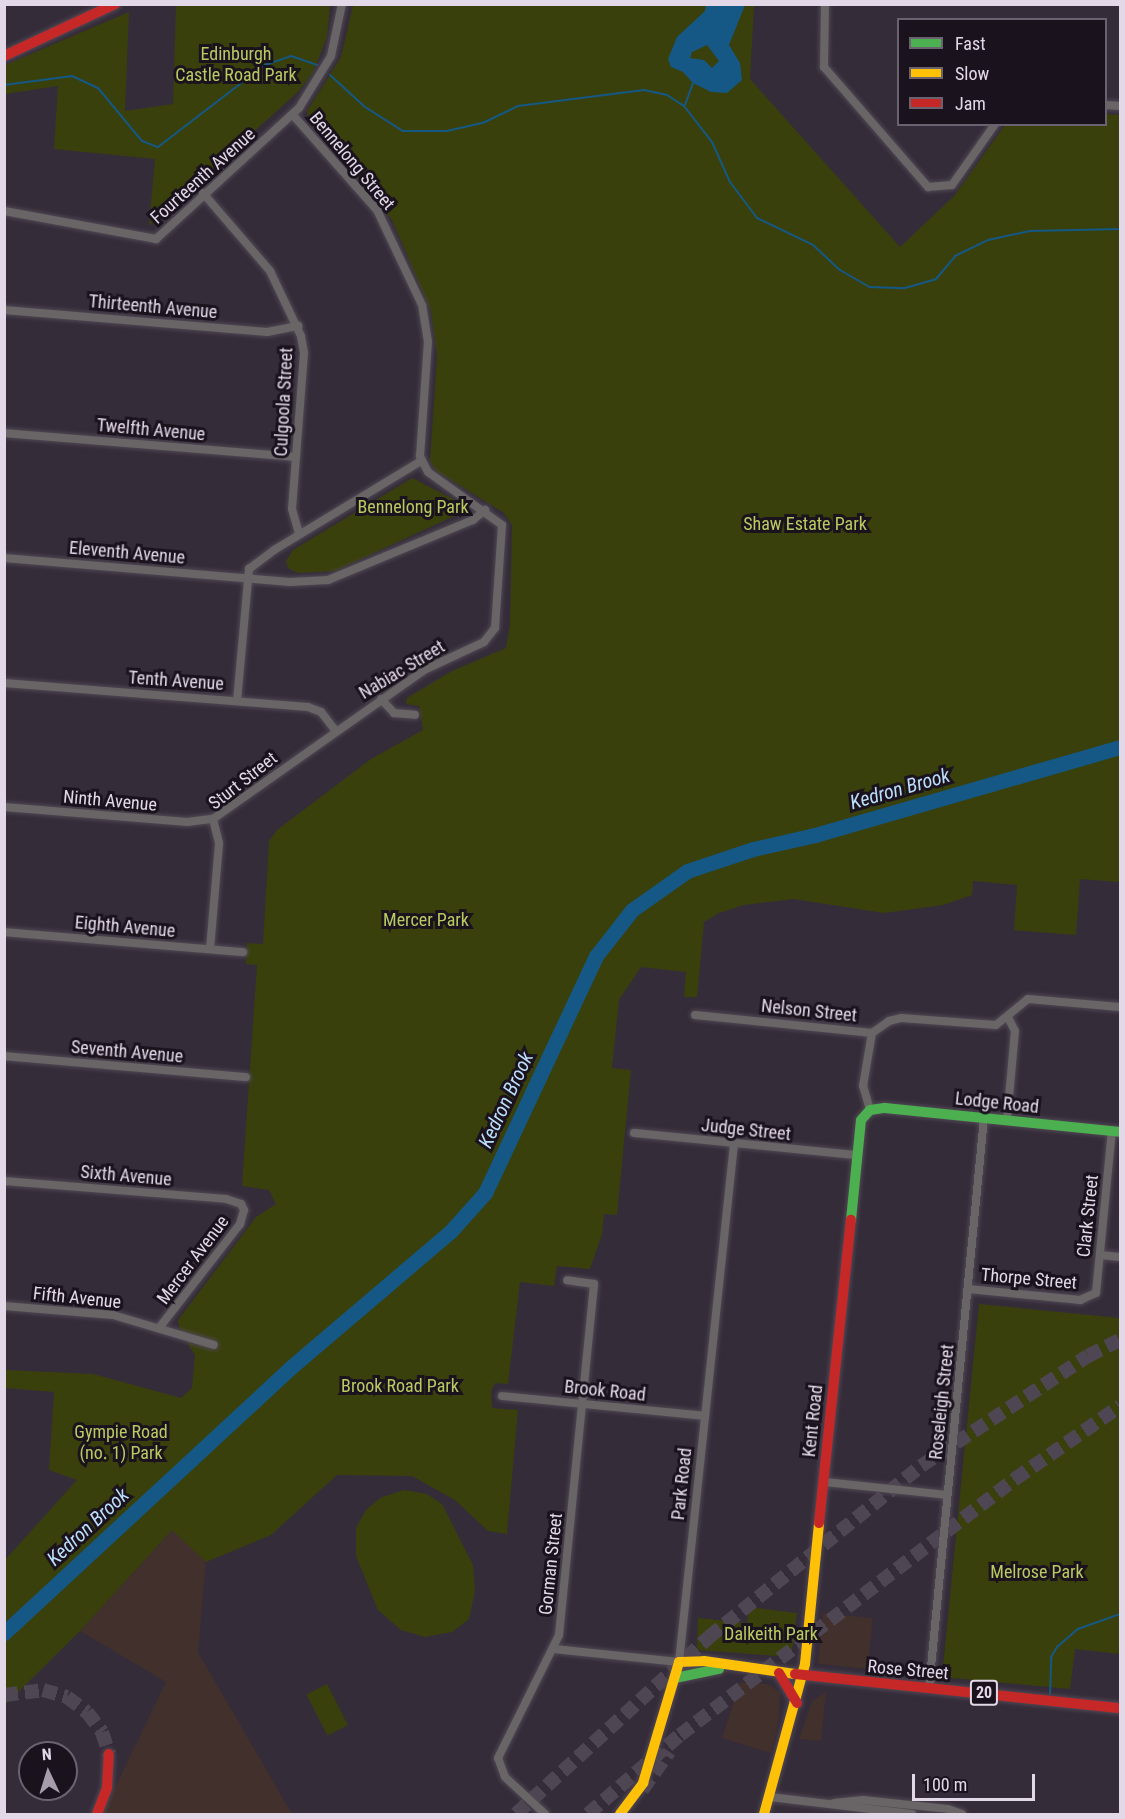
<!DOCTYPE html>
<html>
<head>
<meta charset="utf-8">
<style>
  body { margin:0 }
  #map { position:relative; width:1125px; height:1819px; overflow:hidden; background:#352c39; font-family:"Roboto Condensed",sans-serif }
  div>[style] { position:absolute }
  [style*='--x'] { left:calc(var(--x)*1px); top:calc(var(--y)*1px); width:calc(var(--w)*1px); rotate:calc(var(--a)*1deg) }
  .commercial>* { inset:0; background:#41302b; transform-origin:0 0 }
  .green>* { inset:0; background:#39400c; transform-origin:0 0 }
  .water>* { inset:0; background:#155885 }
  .stream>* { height:2px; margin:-1px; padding:0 1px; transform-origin:1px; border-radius:1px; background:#155885 }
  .river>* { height:15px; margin:-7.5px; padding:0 7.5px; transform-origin:7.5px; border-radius:7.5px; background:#155885 }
  .highway-tunnel>* { height:14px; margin-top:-7px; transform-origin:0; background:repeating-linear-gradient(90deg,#4f4653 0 14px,transparent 0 21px) }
  .roads { filter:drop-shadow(0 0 2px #504854) drop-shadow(0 0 2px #504854) }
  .street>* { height:8px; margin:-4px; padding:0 4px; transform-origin:4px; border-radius:4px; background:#696465 }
  .fast>* { height:10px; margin:-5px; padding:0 5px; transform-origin:5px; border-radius:5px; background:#4caf50 }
  .slow>* { height:10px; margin:-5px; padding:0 5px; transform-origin:5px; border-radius:5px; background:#ffc107 }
  .jam>* { height:10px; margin:-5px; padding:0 5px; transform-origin:5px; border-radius:5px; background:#c62828 }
  span { translate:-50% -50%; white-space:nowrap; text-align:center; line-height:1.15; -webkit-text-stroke:6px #1a131e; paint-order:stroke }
  .shield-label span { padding:2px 4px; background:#1a131e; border:2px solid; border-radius:4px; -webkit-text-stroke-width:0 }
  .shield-label { font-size:16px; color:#e3d8e8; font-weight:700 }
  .park-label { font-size:18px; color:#b8ca60 }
  .street-label { font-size:18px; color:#e3d8e8 }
  .water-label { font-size:20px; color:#bcdefb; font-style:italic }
  .frame { position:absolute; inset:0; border:6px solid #e3d8e8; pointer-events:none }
  .legend { position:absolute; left:897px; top:18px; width:210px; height:108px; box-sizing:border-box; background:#1a131e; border:2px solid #6a626f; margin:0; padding:8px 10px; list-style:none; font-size:18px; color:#e3d8e8 }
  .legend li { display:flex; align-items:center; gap:12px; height:30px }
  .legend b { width:30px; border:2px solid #6a626f }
  .north { position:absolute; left:18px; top:1741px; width:60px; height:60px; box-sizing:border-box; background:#1a131e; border:2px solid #6a626f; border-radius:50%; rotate:356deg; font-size:16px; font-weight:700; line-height:24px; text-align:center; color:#e3d8e8 }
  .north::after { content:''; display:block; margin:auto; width:21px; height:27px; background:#a69cab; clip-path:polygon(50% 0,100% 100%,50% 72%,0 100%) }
  .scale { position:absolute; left:912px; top:1774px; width:123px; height:27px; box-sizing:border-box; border:3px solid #e3d8e8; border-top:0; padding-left:8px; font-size:18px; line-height:21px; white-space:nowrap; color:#e3d8e8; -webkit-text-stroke:4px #1a131e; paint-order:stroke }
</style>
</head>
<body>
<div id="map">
  <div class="commercial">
    <div style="clip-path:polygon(173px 1529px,206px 1562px,198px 1652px,292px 1814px,102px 1814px,166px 1682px,80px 1631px)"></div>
    <div style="left:823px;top:1613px;width:50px;height:51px;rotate:6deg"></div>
    <div style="clip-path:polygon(740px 1682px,767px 1684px,780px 1692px,779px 1719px,771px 1753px,722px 1738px)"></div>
    <div style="clip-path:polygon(826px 1692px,821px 1741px,799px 1739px,812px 1701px)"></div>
  </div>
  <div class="green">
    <div style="clip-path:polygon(176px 5px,330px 5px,327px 37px,313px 73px,298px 92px,149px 226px,155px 159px,54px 149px,58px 86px,5px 94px,5px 65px,129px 12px,125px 111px,173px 104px)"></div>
    <div style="clip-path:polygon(353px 5px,754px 5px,750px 79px,900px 247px,954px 196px,1005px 125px,1106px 124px,1106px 114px,1120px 115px,1120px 882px,1080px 879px,1076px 935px,1014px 930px,1017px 885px,973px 881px,972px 895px,943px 905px,884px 913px,794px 899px,744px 905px,719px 913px,704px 922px,697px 997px,684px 997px,686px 972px,641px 967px,619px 1000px,612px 1068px,631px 1070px,617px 1215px,604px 1214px,602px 1234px,590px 1269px,557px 1266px,554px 1286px,520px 1282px,508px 1384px,495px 1383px,491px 1391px,492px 1408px,518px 1410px,507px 1534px,488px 1531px,455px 1500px,412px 1476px,337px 1475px,271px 1535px,206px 1562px,172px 1530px,80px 1631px,5px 1705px,5px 1560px,77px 1480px,49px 1470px,54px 1392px,5px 1388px,5px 1370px,93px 1374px,181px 1398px,192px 1388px,195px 1355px,180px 1332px,178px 1320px,256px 1217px,276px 1204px,269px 1190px,242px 1186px,257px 965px,246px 964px,247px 943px,263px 944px,269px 841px,277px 830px,371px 759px,423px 730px,419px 706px,406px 704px,407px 698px,452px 671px,506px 648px,510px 625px,512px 525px,504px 513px,436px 471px,430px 461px,437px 356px,431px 311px,392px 220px,309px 122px,307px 111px,341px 57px)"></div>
    <div style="clip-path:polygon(412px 478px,463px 504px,463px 512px,335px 571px,298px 573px,288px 568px,286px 561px,293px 550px)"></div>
    <div style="clip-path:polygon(979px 1304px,1120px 1318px,1120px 1654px,1075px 1649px,1070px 1689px,942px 1677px)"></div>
    <div style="clip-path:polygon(404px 1490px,427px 1494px,442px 1504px,473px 1565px,475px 1591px,469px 1619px,452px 1632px,425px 1637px,401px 1630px,378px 1610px,356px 1556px,356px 1528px,366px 1510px,380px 1498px)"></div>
    <div style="clip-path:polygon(749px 1607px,797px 1613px,791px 1657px,697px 1650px,698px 1618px,747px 1623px)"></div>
    <div style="left:327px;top:1684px;width:46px;height:23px;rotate:63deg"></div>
  </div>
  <div class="water">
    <div style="clip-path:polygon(evenodd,706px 5px,745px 5px,729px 45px,740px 63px,742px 80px,727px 93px,711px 92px,693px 83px,683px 72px,671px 67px,668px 59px,677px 37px,705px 11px,706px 5px,707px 45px,719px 61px,712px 68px,704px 60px,690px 58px,692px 52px,707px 45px)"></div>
  </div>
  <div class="stream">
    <div style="--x:330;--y:75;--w:47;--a:42.4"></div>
    <div style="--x:365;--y:107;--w:45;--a:32.3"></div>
    <div style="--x:403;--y:131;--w:44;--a:0"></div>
    <div style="--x:447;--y:131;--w:39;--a:-13"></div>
    <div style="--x:485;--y:122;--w:37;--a:-26"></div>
    <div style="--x:518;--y:106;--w:127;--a:-7.2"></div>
    <div style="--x:644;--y:90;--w:24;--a:12"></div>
    <div style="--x:667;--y:95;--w:20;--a:33"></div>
    <div style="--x:684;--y:106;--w:46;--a:52.1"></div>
    <div style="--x:712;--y:142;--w:44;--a:65.8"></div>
    <div style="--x:730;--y:182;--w:45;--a:53.1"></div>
    <div style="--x:757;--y:218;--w:62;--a:25.7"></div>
    <div style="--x:813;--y:245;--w:37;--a:43"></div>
    <div style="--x:840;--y:270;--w:34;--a:30"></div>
    <div style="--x:870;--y:287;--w:35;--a:2"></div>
    <div style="--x:905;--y:288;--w:32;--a:-16"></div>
    <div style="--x:936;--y:279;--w:30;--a:-50"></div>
    <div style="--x:955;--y:256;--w:37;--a:-26"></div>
    <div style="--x:988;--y:240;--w:43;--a:-12.1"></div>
    <div style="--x:1030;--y:231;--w:90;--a:-1.3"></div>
    <div style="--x:4;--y:85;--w:69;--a:-7.5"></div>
    <div style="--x:72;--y:76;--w:29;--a:25"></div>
    <div style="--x:98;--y:88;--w:69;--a:50.3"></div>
    <div style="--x:142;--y:141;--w:17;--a:21"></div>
    <div style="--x:158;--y:147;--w:135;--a:-37.5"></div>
    <div style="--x:265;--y:65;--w:28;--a:-19"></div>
    <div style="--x:291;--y:56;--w:28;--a:19"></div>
    <div style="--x:685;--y:105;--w:23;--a:-70"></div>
    <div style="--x:1050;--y:1694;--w:37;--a:-88"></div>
    <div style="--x:1051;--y:1657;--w:12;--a:-59"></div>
    <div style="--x:1057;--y:1647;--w:28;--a:-41"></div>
    <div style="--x:1078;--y:1629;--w:45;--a:-19.7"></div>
  </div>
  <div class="river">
    <div style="--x:4;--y:1633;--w:390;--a:-42.8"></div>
    <div style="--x:290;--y:1368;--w:210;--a:-40.4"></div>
    <div style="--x:450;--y:1232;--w:52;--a:-48.1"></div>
    <div style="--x:485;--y:1193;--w:262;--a:-64.9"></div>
    <div style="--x:596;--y:956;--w:58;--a:-52"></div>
    <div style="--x:632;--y:910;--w:67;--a:-35.3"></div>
    <div style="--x:687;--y:871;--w:70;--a:-18.4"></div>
    <div style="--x:753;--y:849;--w:64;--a:-12.7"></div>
    <div style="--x:815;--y:835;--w:317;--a:-16.1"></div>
  </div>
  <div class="highway-tunnel">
    <div style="--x:4;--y:1695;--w:39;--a:-7"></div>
    <div style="--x:43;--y:1690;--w:25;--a:16"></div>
    <div style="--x:67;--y:1697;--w:25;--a:37"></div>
    <div style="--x:87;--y:1712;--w:25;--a:53"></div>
    <div style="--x:102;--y:1732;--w:23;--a:72"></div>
    <div style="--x:642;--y:1790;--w:47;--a:-54.6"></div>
    <div style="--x:516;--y:1814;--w:262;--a:-42.5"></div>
    <div style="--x:709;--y:1637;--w:272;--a:-38.9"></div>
    <div style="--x:921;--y:1466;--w:200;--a:-33.4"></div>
    <div style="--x:1088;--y:1356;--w:36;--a:-27"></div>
    <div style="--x:588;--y:1814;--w:121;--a:-40.7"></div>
    <div style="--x:680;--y:1735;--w:422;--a:-37.4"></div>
    <div style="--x:1015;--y:1479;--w:128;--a:-34.8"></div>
  </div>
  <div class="roads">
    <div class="street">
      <div style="--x:825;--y:4;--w:63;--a:90.9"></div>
      <div style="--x:824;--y:67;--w:159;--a:49.1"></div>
      <div style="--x:928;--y:187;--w:24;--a:-5"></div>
      <div style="--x:952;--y:185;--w:75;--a:-54.8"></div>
      <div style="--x:1106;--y:105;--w:14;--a:4"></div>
      <div style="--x:203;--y:193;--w:103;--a:49.3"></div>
      <div style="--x:270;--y:271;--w:72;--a:64.5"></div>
      <div style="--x:301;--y:336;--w:17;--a:80"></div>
      <div style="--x:304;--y:353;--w:156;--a:94.4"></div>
      <div style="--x:292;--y:509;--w:26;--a:74"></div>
      <div style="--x:4;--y:211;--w:155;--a:10.4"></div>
      <div style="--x:156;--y:239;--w:194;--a:-42.5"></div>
      <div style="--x:299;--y:108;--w:61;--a:-58.4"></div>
      <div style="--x:331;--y:56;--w:53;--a:-78.1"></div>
      <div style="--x:4;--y:310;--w:264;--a:4.8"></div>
      <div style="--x:267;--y:332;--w:32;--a:-11"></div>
      <div style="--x:4;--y:433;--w:293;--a:4.7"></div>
      <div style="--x:4;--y:558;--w:287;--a:4.8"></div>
      <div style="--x:290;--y:582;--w:38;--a:-3"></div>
      <div style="--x:328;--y:580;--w:157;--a:-22.5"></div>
      <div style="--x:473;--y:520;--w:16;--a:-40"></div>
      <div style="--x:4;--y:683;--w:305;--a:4.5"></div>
      <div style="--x:308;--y:707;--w:14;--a:21"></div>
      <div style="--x:321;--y:712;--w:23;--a:52"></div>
      <div style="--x:381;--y:699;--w:19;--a:47"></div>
      <div style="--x:394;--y:713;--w:21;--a:5"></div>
      <div style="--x:237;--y:701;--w:133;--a:-84.8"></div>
      <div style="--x:249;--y:569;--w:31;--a:-37"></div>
      <div style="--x:274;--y:550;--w:172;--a:-31.2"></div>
      <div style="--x:4;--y:807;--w:184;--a:4.7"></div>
      <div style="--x:187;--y:822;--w:26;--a:-7"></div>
      <div style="--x:213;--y:819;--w:258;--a:-35.2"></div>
      <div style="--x:424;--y:670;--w:66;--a:-25"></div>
      <div style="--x:484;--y:642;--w:18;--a:-52"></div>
      <div style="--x:495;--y:628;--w:103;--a:-86.1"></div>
      <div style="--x:502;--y:525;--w:91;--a:-144.4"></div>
      <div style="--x:428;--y:472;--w:18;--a:-117"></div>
      <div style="--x:420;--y:456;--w:114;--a:-86"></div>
      <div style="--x:428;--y:342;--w:37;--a:-99"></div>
      <div style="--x:422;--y:305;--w:105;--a:-115.3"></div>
      <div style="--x:377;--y:210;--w:127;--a:-131.5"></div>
      <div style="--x:4;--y:932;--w:240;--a:4.8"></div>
      <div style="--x:210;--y:949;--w:106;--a:-85.1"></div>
      <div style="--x:219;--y:843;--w:25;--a:-104"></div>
      <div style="--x:695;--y:1015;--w:178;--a:5.8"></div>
      <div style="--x:872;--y:1033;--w:21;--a:-35"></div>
      <div style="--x:889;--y:1021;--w:12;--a:-14"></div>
      <div style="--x:901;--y:1018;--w:95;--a:4.2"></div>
      <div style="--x:996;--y:1025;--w:41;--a:-39.1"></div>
      <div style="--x:1028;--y:999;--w:92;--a:5"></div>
      <div style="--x:4;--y:1056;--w:243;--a:5"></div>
      <div style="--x:870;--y:1110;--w:25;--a:-106"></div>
      <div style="--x:863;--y:1086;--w:54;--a:-80.4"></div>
      <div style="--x:1007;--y:1120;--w:89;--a:-84.9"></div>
      <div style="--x:1015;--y:1031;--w:16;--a:-117"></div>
      <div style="--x:634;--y:1133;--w:223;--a:5.7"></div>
      <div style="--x:4;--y:1181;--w:223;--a:4.6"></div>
      <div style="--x:226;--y:1199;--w:16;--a:18"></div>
      <div style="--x:241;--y:1204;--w:7;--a:63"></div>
      <div style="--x:244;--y:1210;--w:15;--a:106"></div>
      <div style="--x:240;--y:1224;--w:132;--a:127.9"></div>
      <div style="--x:1100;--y:1255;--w:20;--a:6"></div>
      <div style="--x:968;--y:1289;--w:113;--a:5.6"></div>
      <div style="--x:1080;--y:1300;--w:17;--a:-24"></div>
      <div style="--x:1096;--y:1293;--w:163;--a:-84.4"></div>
      <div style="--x:4;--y:1306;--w:109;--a:4.7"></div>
      <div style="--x:113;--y:1315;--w:105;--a:16.5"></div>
      <div style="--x:502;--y:1396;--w:204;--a:5.6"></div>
      <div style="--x:824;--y:1482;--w:124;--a:6"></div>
      <div style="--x:553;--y:1649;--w:127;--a:5.9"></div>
      <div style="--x:679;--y:1662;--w:521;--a:-83.94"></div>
      <div style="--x:929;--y:1688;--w:573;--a:-84.49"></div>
      <div style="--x:770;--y:1797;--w:143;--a:6.8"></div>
      <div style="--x:834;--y:1803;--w:29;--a:-6"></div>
      <div style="--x:863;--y:1800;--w:85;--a:6"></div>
      <div style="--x:948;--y:1809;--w:15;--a:20"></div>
      <div style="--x:545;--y:1814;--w:54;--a:-137.2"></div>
      <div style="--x:505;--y:1777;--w:20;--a:-110"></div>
      <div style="--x:498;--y:1758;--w:137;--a:-63.6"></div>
      <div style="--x:559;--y:1635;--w:353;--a:-84.3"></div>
      <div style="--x:594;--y:1284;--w:27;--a:-172"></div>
    </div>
    <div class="fast">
      <div style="--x:851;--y:1220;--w:100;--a:-84.3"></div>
      <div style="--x:861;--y:1120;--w:13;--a:-48"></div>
      <div style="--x:870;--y:1110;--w:15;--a:-8"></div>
      <div style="--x:885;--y:1108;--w:236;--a:5.8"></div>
      <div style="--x:675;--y:1678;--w:45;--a:-11.6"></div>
    </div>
    <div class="slow">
      <div style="--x:620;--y:1814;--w:39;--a:-53"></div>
      <div style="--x:643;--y:1783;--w:126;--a:-73.4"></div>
      <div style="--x:679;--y:1662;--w:25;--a:-2"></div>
      <div style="--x:704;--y:1661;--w:92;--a:8.1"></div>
      <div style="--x:764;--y:1814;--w:156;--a:-74.7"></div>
      <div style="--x:805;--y:1664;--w:142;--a:-84.3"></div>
    </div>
    <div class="jam">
      <div style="--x:4;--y:56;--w:123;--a:-25.1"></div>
      <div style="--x:819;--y:1523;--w:305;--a:-84"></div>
      <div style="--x:779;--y:1673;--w:35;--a:59"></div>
      <div style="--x:795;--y:1674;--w:327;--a:6"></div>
      <div style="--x:97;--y:1814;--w:28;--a:-69"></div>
      <div style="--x:107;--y:1788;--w:34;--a:-87"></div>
    </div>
  </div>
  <div class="shield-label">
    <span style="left:984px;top:1693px">20</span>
  </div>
  <div class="park-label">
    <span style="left:236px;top:65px">Edinburgh<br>Castle Road Park</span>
    <span style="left:413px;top:507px">Bennelong Park</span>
    <span style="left:805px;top:524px">Shaw Estate Park</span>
    <span style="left:426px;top:920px">Mercer Park</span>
    <span style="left:400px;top:1386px">Brook Road Park</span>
    <span style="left:121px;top:1443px">Gympie Road<br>(no. 1) Park</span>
    <span style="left:1037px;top:1572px">Melrose Park</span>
    <span style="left:771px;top:1634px">Dalkeith Park</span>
  </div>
  <div class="street-label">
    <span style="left:352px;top:161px;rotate:50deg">Bennelong Street</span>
    <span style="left:203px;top:176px;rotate:-42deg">Fourteenth Avenue</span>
    <span style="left:153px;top:307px;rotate:5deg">Thirteenth Avenue</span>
    <span style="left:284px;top:402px;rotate:-87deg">Culgoola Street</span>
    <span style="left:151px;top:430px;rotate:5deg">Twelfth Avenue</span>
    <span style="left:127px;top:553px;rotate:5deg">Eleventh Avenue</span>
    <span style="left:402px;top:670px;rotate:-31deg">Nabiac Street</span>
    <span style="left:176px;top:681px;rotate:4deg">Tenth Avenue</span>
    <span style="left:243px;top:781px;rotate:-38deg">Sturt Street</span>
    <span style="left:110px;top:801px;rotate:5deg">Ninth Avenue</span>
    <span style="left:125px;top:927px;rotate:5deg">Eighth Avenue</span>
    <span style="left:809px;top:1011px;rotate:6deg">Nelson Street</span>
    <span style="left:127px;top:1052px;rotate:5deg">Seventh Avenue</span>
    <span style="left:997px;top:1103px;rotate:6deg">Lodge Road</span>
    <span style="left:746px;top:1130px;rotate:6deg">Judge Street</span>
    <span style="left:126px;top:1176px;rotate:5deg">Sixth Avenue</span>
    <span style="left:1088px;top:1216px;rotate:-84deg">Clark Street</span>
    <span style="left:193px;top:1260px;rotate:-53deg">Mercer Avenue</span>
    <span style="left:1029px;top:1279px;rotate:5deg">Thorpe Street</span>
    <span style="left:77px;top:1298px;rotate:6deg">Fifth Avenue</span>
    <span style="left:605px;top:1391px;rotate:6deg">Brook Road</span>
    <span style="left:942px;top:1402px;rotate:-84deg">Roseleigh Street</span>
    <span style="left:813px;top:1421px;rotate:-84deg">Kent Road</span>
    <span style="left:682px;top:1484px;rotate:-84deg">Park Road</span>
    <span style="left:551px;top:1564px;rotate:-84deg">Gorman Street</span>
    <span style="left:908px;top:1670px;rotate:5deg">Rose Street</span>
  </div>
  <div class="water-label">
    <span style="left:900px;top:789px;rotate:-16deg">Kedron Brook</span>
    <span style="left:506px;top:1100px;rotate:-65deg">Kedron Brook</span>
    <span style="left:88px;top:1527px;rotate:-43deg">Kedron Brook</span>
  </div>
  <div class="frame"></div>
  <ul class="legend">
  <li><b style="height:8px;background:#4caf50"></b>Fast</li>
  <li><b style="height:8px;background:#ffc107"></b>Slow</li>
  <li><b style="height:8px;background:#c62828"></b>Jam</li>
  </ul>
  <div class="north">N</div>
  <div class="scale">100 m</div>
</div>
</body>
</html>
